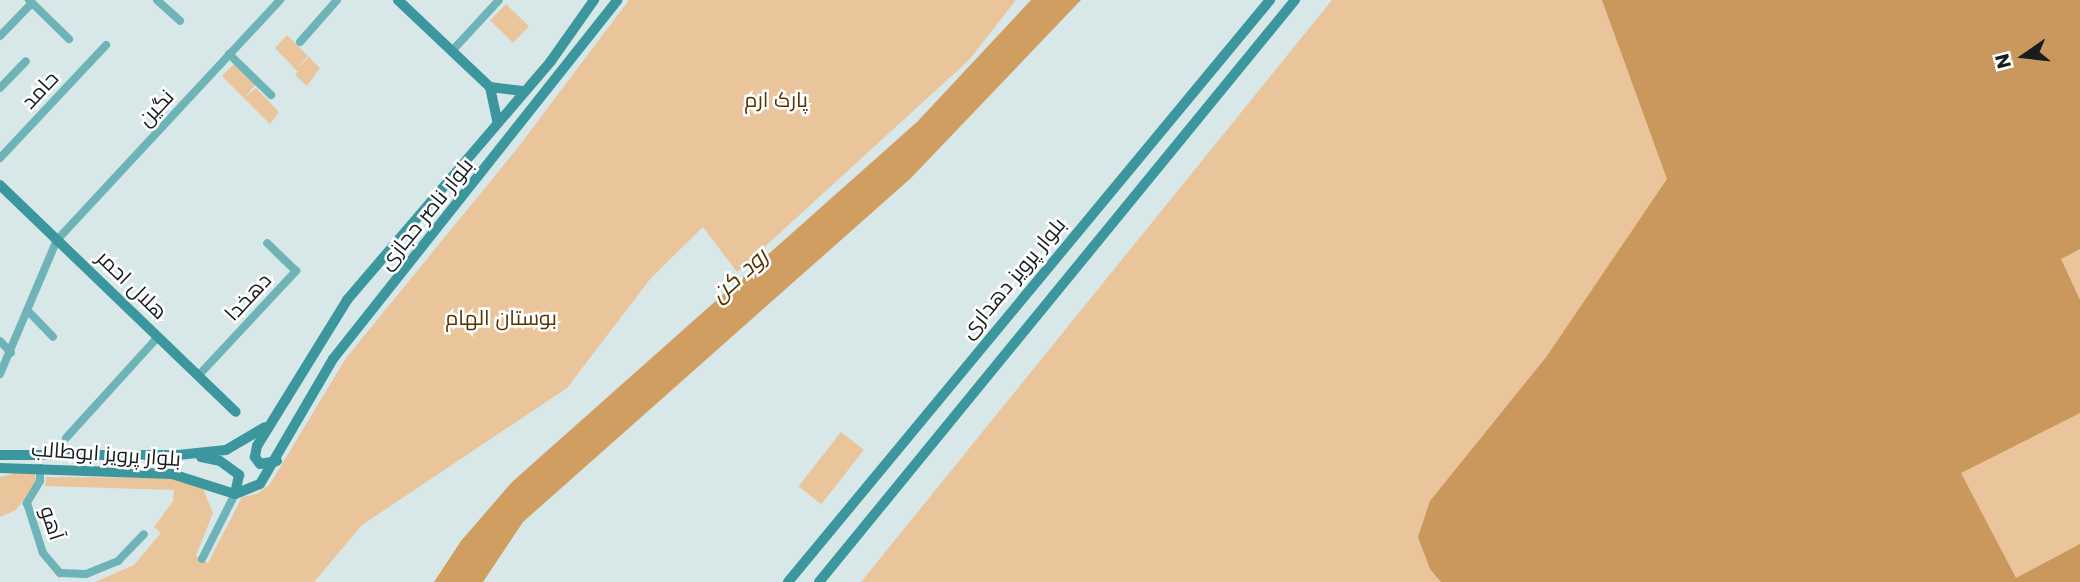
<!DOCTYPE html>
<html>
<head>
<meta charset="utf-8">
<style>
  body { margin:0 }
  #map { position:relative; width:2080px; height:582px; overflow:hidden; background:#d8e8e9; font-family:Poppins,Cairo,sans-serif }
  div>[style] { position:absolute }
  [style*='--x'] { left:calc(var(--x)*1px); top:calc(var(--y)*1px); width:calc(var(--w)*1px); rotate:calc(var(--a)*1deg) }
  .green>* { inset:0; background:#eac59b; transform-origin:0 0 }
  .forest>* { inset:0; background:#ca975c }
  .water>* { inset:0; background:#d19e62 }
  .street>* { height:8px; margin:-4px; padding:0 4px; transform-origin:4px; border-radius:4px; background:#6db3b8 }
  .secondary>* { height:10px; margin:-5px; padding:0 5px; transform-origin:5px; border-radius:5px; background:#3b979d }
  span { translate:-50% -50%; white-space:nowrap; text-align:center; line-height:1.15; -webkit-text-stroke:5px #fff; paint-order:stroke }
  .street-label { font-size:21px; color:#181d1e }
  .park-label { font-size:21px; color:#563401 }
  .water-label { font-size:23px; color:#530; font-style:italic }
  .north { position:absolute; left:1989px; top:21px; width:70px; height:70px; -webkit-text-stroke:5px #fff; paint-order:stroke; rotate:256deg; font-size:19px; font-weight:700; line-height:28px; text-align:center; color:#181d1e }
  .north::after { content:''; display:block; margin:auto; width:24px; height:32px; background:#181d1e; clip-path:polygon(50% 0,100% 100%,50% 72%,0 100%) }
</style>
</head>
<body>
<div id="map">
  <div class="green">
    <div style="clip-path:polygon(629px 0,1016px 0,969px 60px,737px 272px,703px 227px,651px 278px,567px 388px,362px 525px,314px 582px,95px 582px,134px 565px,161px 533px,154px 527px,173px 501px,174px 490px,45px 486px,46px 477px,175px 478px,203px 489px,213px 513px,196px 556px,208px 563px,242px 497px,257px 494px,270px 484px,346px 358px,516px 150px)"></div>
    <div style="clip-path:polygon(1332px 0,2080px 0,2080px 582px,861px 582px)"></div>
    <div style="left:506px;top:4px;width:32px;height:23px;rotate:44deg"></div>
    <div style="clip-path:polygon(287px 35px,308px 56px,297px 69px,309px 57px,320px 68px,307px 86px,295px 75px,299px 70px,297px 71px,275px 48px)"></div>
    <div style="clip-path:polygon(235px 63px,256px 84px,245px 97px,256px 88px,279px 112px,270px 124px,222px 76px)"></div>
    <div style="left:841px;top:432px;width:29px;height:69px;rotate:38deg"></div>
    <div style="clip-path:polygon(15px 473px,35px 474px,36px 484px,16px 510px,0 517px,0 477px)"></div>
  </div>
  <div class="forest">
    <div style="clip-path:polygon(1602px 0,2080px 0,2080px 249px,2061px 259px,2080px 300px,2080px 413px,1961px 473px,2016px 578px,2080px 544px,2080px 582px,1441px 582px,1430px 569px,1418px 537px,1430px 501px,1547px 356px,1667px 179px)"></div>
  </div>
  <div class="water">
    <div style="clip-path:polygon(1031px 0,1081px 0,911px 178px,523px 522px,483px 582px,434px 582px,461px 541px,512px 482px,917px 122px)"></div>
  </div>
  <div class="street">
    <div style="--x:29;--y:0;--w:56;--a:44.3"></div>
    <div style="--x:157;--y:0;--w:31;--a:42"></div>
    <div style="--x:0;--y:36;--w:46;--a:-45.9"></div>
    <div style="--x:300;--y:42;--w:56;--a:-48.6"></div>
    <div style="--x:452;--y:51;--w:69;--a:-47.3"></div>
    <div style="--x:229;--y:54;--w:59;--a:44.3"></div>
    <div style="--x:0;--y:88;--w:37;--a:-46"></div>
    <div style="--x:0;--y:158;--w:155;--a:-46.8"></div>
    <div style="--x:30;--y:313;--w:33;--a:46"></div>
    <div style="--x:0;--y:341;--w:16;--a:47"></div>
    <div style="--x:0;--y:374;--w:146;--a:-67"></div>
    <div style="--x:57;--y:240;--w:328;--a:-47.1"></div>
    <div style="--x:198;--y:376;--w:144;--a:-47"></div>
    <div style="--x:296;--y:271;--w:40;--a:-136"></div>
    <div style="--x:66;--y:438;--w:137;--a:-47.7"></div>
    <div style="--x:40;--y:468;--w:13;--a:90"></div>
    <div style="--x:40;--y:481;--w:26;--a:121"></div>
    <div style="--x:27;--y:503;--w:52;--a:72.3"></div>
    <div style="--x:43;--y:553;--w:26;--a:50"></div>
    <div style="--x:60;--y:573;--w:26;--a:2"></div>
    <div style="--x:86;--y:574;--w:35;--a:-22"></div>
    <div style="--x:118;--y:561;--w:37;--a:-46"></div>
    <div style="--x:202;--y:559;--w:73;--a:-63.1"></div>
  </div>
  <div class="secondary">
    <div style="--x:398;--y:0;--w:127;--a:43.4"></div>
    <div style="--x:490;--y:87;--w:35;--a:7"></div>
    <div style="--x:490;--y:87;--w:35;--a:78"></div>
    <div style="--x:0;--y:185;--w:327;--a:43.9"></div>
    <div style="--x:0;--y:455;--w:178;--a:0"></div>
    <div style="--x:178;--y:455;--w:48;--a:-5.9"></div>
    <div style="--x:226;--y:450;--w:45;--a:-30.5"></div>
    <div style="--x:201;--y:457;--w:19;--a:12"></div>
    <div style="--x:220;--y:461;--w:24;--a:36"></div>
    <div style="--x:239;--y:475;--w:19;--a:102"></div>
    <div style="--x:277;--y:461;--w:17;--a:170"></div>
    <div style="--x:260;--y:464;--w:9;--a:-126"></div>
    <div style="--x:255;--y:457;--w:11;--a:-80"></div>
    <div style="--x:257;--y:446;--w:172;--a:-58.3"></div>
    <div style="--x:347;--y:300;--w:314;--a:-49.5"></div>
    <div style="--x:551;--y:61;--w:75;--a:-54.8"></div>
    <div style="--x:0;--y:468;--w:172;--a:2"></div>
    <div style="--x:172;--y:474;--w:66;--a:17.6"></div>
    <div style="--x:235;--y:494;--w:27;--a:-22"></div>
    <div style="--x:260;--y:484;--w:145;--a:-59.7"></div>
    <div style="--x:333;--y:359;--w:458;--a:-51.6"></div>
    <div style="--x:788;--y:582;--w:756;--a:-50.37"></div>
    <div style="--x:819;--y:582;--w:752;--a:-50.72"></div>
  </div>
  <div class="street-label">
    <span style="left:40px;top:90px;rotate:-47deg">حامد</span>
    <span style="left:156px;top:108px;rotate:-47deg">نگین</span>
    <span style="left:426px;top:214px;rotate:-51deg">بلوار ناصر حجازی</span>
    <span style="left:1013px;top:278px;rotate:-50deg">بلوار پرویز دهداری</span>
    <span style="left:132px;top:285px;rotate:44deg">هلال احمر</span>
    <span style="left:248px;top:297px;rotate:-47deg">دهخدا</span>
    <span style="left:106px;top:454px;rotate:4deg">بلوار پرویز ابوطالب</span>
    <span style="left:52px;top:523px;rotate:72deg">آهو</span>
  </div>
  <div class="park-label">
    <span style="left:776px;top:100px">پارک ارم</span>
    <span style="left:501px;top:318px">بوستان الهام</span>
  </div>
  <div class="water-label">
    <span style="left:739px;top:275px;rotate:-42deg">رود کن</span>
  </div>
  <div class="north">N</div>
</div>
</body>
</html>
